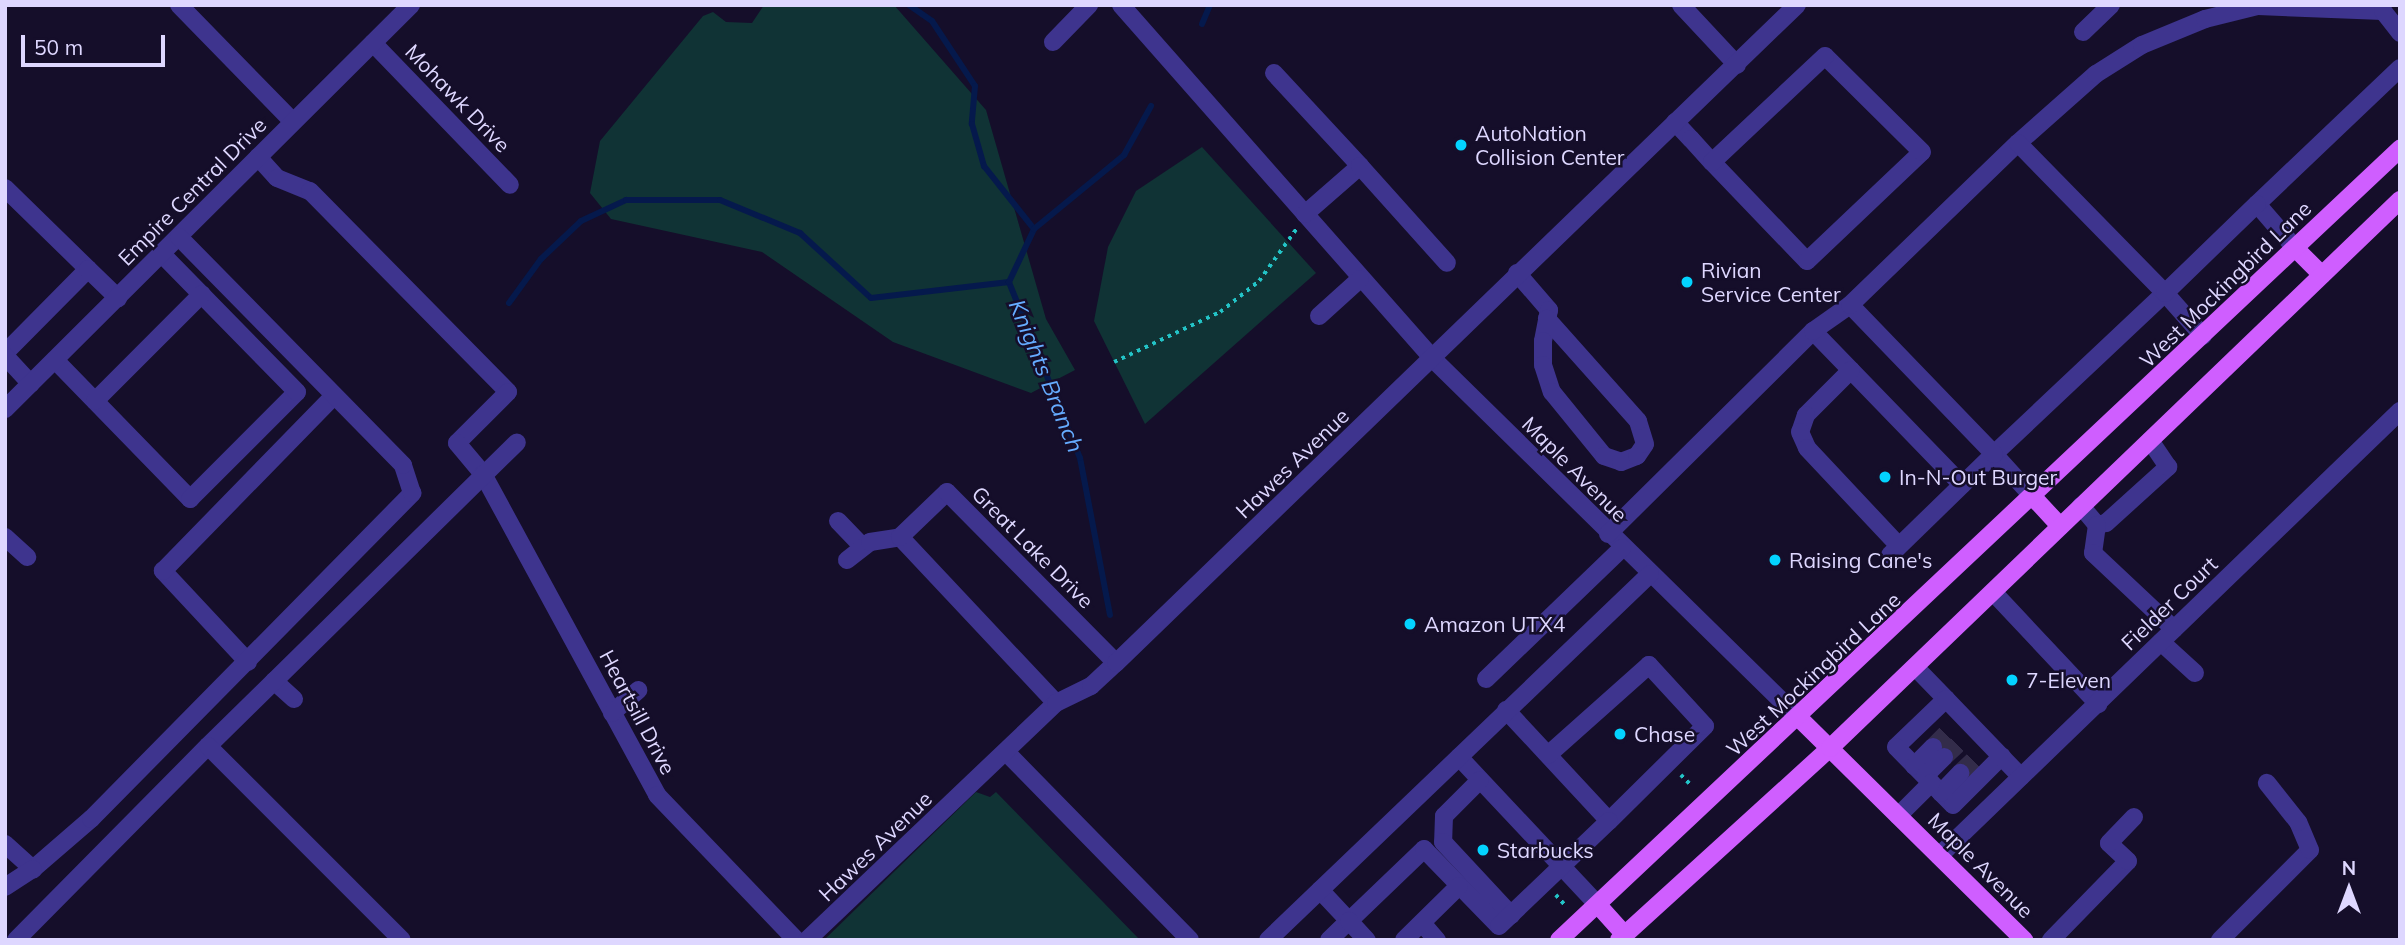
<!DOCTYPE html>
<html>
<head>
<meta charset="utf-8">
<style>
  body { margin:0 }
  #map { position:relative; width:2405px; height:945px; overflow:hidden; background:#150e2a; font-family:Mulish,sans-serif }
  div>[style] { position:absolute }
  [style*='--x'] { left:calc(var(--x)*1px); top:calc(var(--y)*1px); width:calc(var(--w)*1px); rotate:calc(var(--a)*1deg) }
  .green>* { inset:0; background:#103335 }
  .stream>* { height:6px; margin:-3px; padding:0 3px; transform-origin:3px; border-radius:3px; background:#05194c }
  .minor-tunnel>* { height:18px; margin-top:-9px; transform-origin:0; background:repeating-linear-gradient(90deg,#332c4a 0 18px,transparent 0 27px) }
  .path>* { height:3.5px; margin-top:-1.75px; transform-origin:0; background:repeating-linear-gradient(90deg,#23c4c7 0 3.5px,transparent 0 8.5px) }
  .minor>* { height:18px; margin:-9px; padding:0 9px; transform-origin:9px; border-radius:9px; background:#3e348e }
  .major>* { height:18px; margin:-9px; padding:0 9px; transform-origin:9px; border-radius:9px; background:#cf5eff }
  .dots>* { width:19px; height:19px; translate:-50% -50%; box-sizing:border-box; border:4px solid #150e2a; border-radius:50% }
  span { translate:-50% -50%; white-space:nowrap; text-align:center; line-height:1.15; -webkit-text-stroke:5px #150e2a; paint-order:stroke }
  .street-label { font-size:21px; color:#ded7ff }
  .poi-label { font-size:21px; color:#ded7ff }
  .left { translate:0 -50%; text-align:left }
  .water-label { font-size:23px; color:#65acff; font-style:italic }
  .frame { position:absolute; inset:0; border:7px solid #ded7ff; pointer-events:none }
  .north { position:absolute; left:2314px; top:854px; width:70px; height:70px; -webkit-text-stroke:5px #150e2a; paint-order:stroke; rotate:0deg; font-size:19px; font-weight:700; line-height:28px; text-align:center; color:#ded7ff }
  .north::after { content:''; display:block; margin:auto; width:24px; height:32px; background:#ded7ff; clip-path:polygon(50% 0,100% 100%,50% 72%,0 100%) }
  .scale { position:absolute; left:21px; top:35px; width:144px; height:32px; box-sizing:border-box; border:4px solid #ded7ff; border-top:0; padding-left:9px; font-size:21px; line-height:24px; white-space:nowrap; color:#ded7ff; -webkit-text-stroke:5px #150e2a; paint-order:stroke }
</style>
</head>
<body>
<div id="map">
  <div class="green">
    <div style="clip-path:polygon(764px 5px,894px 5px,986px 110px,1046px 319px,1075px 370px,1031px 393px,893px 342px,762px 252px,611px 219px,590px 193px,600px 141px,703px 16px,713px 12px,726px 22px,752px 23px)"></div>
    <div style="clip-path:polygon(1202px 147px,1316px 273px,1145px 424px,1094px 321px,1108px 247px,1136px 191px)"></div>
    <div style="clip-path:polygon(976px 792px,990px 797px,996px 792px,1140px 940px,824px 940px)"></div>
  </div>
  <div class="stream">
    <div style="--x:909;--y:5;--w:28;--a:35"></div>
    <div style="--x:932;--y:21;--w:78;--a:56.5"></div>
    <div style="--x:975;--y:86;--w:38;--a:95"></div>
    <div style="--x:972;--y:124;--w:44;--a:74.1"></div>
    <div style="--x:984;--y:166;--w:80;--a:51.6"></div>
    <div style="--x:1202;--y:24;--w:21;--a:-67"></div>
    <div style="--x:509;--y:303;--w:54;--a:-54"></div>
    <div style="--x:541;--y:259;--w:55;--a:-43.5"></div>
    <div style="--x:581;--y:221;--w:50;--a:-25"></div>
    <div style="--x:626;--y:200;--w:94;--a:0"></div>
    <div style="--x:720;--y:200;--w:87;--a:22.4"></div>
    <div style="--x:800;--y:233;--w:96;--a:42.5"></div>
    <div style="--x:871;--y:298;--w:139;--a:-6.6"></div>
    <div style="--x:1110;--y:615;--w:160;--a:-100.8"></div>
    <div style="--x:1080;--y:458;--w:190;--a:-112"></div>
    <div style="--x:1009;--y:282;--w:59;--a:-64.7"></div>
    <div style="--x:1034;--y:229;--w:117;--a:-39.4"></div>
    <div style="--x:1124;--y:155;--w:56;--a:-61.1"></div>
  </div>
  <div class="minor-tunnel">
    <div style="--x:1933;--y:747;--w:27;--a:-45"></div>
    <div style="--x:1944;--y:757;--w:26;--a:-43"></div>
    <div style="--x:1960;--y:773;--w:26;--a:-43"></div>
  </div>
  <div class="path">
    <div style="--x:1114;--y:362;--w:117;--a:-25.3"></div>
    <div style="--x:1220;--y:312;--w:50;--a:-38.5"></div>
    <div style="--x:1259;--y:281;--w:65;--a:-54.4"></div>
    <div style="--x:1681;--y:775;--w:16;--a:45"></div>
    <div style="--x:1556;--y:895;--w:12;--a:48"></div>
  </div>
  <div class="minor">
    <div style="--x:179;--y:5;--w:163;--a:45.7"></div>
    <div style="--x:1121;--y:5;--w:470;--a:48.6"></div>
    <div style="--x:1432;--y:358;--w:516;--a:44.45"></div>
    <div style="--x:1681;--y:5;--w:82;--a:47"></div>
    <div style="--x:2083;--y:32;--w:39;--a:-44"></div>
    <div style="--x:1053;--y:42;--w:52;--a:-45.8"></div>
    <div style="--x:373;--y:43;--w:197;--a:46"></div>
    <div style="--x:1274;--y:73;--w:127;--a:47.2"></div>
    <div style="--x:1675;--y:122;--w:23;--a:47"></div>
    <div style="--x:1691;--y:139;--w:31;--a:48"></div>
    <div style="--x:1712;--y:162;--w:137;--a:46.2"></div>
    <div style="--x:1807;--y:261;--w:158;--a:-43.5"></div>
    <div style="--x:1922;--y:152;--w:136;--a:-135.3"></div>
    <div style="--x:1825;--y:56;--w:155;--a:136.8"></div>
    <div style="--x:2018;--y:143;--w:104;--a:-41.5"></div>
    <div style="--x:2096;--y:74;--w:54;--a:-32.2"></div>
    <div style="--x:2142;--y:45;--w:68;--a:-22.4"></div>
    <div style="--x:2205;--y:19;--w:55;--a:-13.8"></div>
    <div style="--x:2258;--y:6;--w:125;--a:2.3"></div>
    <div style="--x:2383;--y:11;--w:28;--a:52"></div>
    <div style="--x:258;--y:157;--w:28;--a:48"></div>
    <div style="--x:277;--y:178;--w:35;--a:22"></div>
    <div style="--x:310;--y:191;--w:282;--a:45.4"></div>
    <div style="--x:508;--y:392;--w:72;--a:135"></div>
    <div style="--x:457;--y:443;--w:40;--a:50"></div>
    <div style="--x:483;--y:474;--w:365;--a:61.5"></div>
    <div style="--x:657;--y:795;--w:201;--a:46.2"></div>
    <div style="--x:5;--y:188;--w:116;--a:44.3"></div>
    <div style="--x:1305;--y:214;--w:73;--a:-41.1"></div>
    <div style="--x:1360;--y:166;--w:130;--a:48.1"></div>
    <div style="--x:2295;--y:248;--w:58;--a:-130.8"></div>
    <div style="--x:2257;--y:204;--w:197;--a:-43.6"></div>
    <div style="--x:1517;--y:273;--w:49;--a:49.1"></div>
    <div style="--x:1549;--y:310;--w:32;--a:101"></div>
    <div style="--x:1543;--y:341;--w:24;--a:90"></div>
    <div style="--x:1543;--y:365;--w:28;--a:72"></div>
    <div style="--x:1552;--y:392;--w:82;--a:50.9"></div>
    <div style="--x:1604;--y:456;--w:18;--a:19"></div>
    <div style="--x:1621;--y:462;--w:17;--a:-21"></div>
    <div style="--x:1637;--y:456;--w:14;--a:-56"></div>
    <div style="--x:1645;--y:444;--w:24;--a:-107"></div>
    <div style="--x:1638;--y:421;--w:137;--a:-131.7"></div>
    <div style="--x:1319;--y:316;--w:55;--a:-42.1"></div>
    <div style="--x:1813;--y:331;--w:214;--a:45.9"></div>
    <div style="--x:5;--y:353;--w:118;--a:-45.3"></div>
    <div style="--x:88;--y:269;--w:42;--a:44"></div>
    <div style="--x:5;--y:356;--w:38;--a:47"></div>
    <div style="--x:55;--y:360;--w:194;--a:45.8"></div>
    <div style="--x:190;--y:499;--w:151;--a:-45"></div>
    <div style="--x:297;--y:392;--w:193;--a:-134.4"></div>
    <div style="--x:1851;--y:370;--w:64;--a:135"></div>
    <div style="--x:1806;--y:415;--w:18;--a:109"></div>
    <div style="--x:1800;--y:432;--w:17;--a:66"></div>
    <div style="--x:1807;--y:448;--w:134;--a:46.8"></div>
    <div style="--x:95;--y:401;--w:151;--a:-45"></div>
    <div style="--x:5;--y:409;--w:573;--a:-44.86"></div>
    <div style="--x:2033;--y:497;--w:58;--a:-132.2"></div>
    <div style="--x:1994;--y:454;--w:235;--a:-43.3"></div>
    <div style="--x:2165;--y:293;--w:57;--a:48.5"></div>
    <div style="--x:2081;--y:506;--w:25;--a:50"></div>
    <div style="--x:2097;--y:525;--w:9;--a:-13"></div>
    <div style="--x:2106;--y:523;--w:84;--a:-42.1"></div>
    <div style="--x:2168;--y:467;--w:32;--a:-124"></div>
    <div style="--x:838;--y:521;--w:36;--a:46"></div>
    <div style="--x:2097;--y:525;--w:28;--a:98"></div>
    <div style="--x:2093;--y:553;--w:111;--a:43.2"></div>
    <div style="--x:1608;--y:534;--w:289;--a:-44.7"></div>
    <div style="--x:1813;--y:331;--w:45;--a:-35.1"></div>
    <div style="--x:5;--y:537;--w:30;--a:42"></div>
    <div style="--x:1890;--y:555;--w:145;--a:-44.2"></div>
    <div style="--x:1994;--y:454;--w:207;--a:-134"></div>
    <div style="--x:1850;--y:305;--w:233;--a:-44"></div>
    <div style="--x:2018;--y:143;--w:210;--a:45.6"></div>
    <div style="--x:2165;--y:293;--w:128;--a:-44.1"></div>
    <div style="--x:847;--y:560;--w:29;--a:-38"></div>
    <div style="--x:870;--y:542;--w:30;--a:-9"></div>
    <div style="--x:1993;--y:592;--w:154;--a:46.8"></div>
    <div style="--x:2161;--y:642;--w:46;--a:42.4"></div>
    <div style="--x:248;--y:662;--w:125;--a:-133"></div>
    <div style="--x:163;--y:571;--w:245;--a:-45.7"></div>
    <div style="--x:1915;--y:667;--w:45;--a:45.9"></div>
    <div style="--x:1946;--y:699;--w:69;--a:136.2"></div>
    <div style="--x:1896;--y:747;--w:81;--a:45.5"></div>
    <div style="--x:1953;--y:805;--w:69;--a:-45"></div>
    <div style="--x:1486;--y:679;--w:189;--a:-43.9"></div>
    <div style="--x:274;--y:681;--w:27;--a:42"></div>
    <div style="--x:1946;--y:699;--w:108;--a:46.1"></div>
    <div style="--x:1056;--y:703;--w:228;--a:-133.2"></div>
    <div style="--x:900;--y:537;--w:65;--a:-43.8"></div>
    <div style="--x:947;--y:492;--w:240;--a:45.3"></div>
    <div style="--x:1506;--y:710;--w:151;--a:47.1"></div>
    <div style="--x:1609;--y:821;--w:135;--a:-44.7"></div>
    <div style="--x:1705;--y:726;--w:83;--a:-132.6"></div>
    <div style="--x:1649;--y:665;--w:135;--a:138.3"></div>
    <div style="--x:612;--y:713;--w:35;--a:-41"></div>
    <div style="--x:208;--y:746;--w:433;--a:-44.5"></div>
    <div style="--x:1006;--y:752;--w:263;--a:45.6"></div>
    <div style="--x:1459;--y:757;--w:203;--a:46.8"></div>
    <div style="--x:1914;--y:766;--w:27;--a:-45"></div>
    <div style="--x:1925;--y:776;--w:27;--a:-45"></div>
    <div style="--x:1480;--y:780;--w:51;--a:135"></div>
    <div style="--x:1444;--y:816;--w:26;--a:92"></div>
    <div style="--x:1443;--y:842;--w:100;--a:47"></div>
    <div style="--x:1941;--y:793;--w:28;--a:-46"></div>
    <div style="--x:1898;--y:816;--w:47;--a:-45"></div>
    <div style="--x:5;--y:844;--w:38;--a:42"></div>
    <div style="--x:33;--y:869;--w:77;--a:-40.8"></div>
    <div style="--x:91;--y:819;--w:458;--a:-45.4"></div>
    <div style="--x:412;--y:493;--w:29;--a:-108"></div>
    <div style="--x:403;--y:465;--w:320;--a:-134.5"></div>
    <div style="--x:1939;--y:856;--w:641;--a:-43.99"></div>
    <div style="--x:5;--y:887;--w:33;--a:-33"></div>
    <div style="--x:1320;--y:890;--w:42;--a:46.9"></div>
    <div style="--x:1349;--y:921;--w:104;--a:-43.8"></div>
    <div style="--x:1424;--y:849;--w:107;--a:45.8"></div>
    <div style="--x:1499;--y:926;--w:152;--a:-43.7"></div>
    <div style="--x:1422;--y:923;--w:23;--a:49"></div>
    <div style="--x:16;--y:940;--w:273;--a:-45.3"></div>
    <div style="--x:208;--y:746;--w:274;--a:45"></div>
    <div style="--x:807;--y:940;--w:344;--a:-43.6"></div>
    <div style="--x:1056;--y:703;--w:39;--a:-26"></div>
    <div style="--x:1091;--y:686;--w:34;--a:-43"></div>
    <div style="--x:1116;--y:663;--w:947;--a:-44.02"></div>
    <div style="--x:1268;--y:940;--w:529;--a:-43.77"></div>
    <div style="--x:1329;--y:940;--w:28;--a:-44"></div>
    <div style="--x:1349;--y:921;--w:26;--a:47"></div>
    <div style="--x:1404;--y:940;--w:77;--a:-44.5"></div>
    <div style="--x:2051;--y:940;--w:110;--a:-45.7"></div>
    <div style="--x:2128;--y:861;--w:26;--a:-137"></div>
    <div style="--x:2109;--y:843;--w:36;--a:-46"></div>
    <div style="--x:2220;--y:940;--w:127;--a:-45"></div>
    <div style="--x:2310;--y:850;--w:30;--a:-113"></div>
    <div style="--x:2298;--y:822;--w:50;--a:-128.5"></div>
  </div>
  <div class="major">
    <div style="--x:2295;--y:248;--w:38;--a:45"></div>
    <div style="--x:2033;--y:497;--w:40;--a:47"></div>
    <div style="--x:1800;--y:719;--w:315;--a:44.6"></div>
    <div style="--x:1598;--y:905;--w:40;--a:48"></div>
    <div style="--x:1559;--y:940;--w:1155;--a:-43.25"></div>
    <div style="--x:1619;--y:940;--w:285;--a:-42.3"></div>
    <div style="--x:1830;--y:748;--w:791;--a:-43.87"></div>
  </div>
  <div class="dots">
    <div style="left:1461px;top:145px;background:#03d3ff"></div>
    <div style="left:1687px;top:282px;background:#03d3ff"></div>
    <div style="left:1885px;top:477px;background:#03d3ff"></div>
    <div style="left:1775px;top:560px;background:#03d3ff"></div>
    <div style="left:1410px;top:624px;background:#03d3ff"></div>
    <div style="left:2012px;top:680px;background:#03d3ff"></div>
    <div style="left:1620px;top:734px;background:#03d3ff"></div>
    <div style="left:1483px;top:850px;background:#03d3ff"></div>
  </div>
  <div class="street-label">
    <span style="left:458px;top:98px;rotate:46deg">Mohawk Drive</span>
    <span style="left:192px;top:191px;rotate:-45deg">Empire Central Drive</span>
    <span style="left:2225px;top:284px;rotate:-44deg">West Mockingbird Lane</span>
    <span style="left:1292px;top:463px;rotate:-44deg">Hawes Avenue</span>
    <span style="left:1575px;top:469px;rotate:45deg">Maple Avenue</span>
    <span style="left:1033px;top:547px;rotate:45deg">Great Lake Drive</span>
    <span style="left:2169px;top:603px;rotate:-44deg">Fielder Court</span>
    <span style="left:1813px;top:674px;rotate:-43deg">West Mockingbird Lane</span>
    <span style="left:638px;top:712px;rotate:62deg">Heartsill Drive</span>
    <span style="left:875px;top:846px;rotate:-44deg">Hawes Avenue</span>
    <span style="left:1981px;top:865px;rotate:45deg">Maple Avenue</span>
  </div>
  <div class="poi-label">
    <span class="left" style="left:1475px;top:145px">AutoNation<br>Collision Center</span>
    <span class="left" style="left:1701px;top:282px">Rivian<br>Service Center</span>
    <span class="left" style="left:1899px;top:477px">In-N-Out Burger</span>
    <span class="left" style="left:1789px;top:560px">Raising Cane's</span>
    <span class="left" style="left:1424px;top:624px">Amazon UTX4</span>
    <span class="left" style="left:2026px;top:680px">7-Eleven</span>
    <span class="left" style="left:1634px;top:734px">Chase</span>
    <span class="left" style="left:1497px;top:850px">Starbucks</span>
  </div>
  <div class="water-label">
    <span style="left:1046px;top:376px;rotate:68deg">Knights Branch</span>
  </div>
  <div class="frame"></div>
  <div class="north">N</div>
  <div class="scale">50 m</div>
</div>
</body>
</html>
